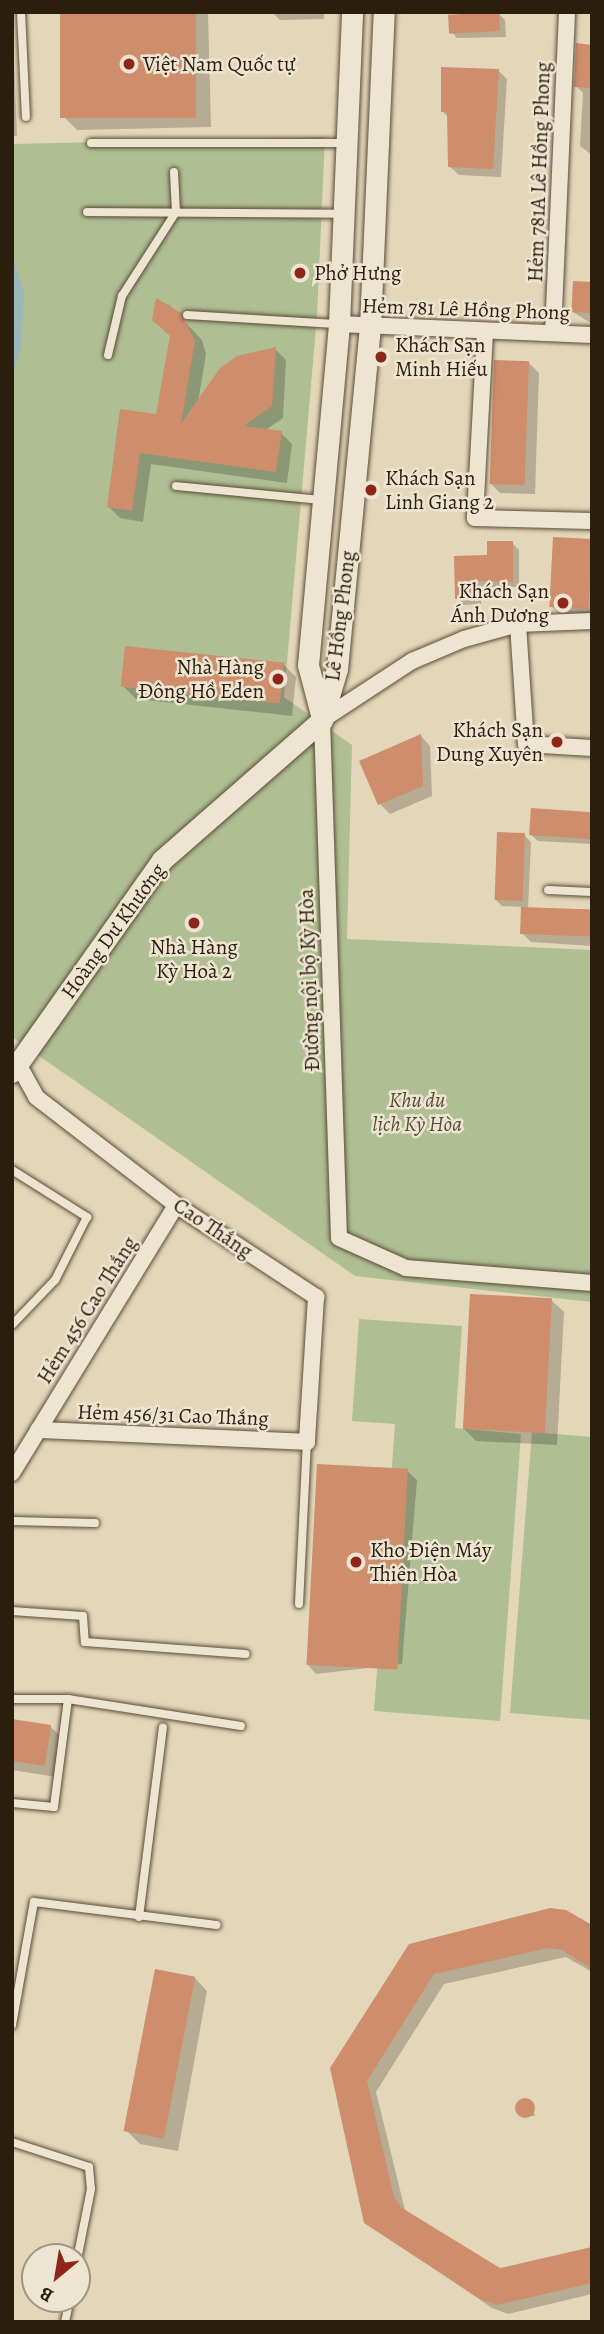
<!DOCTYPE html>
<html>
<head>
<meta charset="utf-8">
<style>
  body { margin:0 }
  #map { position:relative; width:604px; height:2334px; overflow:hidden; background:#e4d7b9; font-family:Alegreya,serif }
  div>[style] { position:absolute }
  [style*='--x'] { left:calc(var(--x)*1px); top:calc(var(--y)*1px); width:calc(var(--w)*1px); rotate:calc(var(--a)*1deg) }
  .green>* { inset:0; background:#afbf93 }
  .water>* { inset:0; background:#9ab7b9 }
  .shadow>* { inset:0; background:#0003 }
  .building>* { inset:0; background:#ce8d6b; transform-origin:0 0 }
  .round { border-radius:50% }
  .roads { filter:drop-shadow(0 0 2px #5a4c38) drop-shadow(0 0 2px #5a4c38) }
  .service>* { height:8px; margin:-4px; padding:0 4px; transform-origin:4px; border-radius:4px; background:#ede5d2 }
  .minor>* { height:16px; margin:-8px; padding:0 8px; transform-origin:8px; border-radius:8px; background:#ede5d2 }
  .tertiary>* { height:21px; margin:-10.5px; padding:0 10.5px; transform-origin:10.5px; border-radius:10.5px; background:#ede5d2 }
  .dots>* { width:19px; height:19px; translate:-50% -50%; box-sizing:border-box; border:4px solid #ede5d2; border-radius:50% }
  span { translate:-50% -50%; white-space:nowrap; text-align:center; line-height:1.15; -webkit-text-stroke:5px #ede5d2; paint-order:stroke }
  .poi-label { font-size:21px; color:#2c1e0d }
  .left { translate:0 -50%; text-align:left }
  .right { translate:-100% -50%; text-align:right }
  .street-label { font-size:21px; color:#2c1e0d }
  .park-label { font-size:21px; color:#534e35; font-style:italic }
  .frame { position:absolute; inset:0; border:14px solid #2c1e0d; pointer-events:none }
  .north { position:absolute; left:21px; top:2243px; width:70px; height:70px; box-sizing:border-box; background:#ede5d2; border:2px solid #a09583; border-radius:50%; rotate:210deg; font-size:19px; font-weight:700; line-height:28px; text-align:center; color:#2c1e0d }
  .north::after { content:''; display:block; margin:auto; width:24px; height:32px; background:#8f2418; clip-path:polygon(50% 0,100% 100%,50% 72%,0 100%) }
</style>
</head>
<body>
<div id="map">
  <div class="green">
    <div style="clip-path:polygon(325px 137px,317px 316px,284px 697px,352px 745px,347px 939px,592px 950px,592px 1302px,355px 1276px,12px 1037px,12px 144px)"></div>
    <div style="clip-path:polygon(359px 1319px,462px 1326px,455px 1428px,521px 1434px,500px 1721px,374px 1711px,395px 1424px,352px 1421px)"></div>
    <div style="clip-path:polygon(532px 1432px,592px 1437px,592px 1720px,510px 1713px)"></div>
  </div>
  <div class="water">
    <div style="clip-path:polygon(12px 255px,24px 293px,21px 348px,12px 377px)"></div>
  </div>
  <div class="shadow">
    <div style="clip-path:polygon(12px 12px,17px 136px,12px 136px)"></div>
    <div style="clip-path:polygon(61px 12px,208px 12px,211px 127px,77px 130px,64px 117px)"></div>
    <div style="clip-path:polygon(272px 12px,324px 12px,324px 19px,280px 20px)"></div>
    <div style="clip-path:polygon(499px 14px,505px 20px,506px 37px,457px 38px,451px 31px)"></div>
    <div style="clip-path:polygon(592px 46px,592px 155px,580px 146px,583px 93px,576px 86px)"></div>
    <div style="clip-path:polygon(499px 71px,507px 79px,501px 177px,459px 175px,450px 167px,449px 118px,442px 111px)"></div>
    <div style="clip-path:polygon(592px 284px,592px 324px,573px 312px)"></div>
    <div style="clip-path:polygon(157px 301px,169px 305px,202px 340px,206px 354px,198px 403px,275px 349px,286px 360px,283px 418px,264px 431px,281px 433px,292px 444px,287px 483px,151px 464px,143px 522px,120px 518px,109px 507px,158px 416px,171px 336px)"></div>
    <div style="clip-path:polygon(529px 363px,539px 373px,535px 494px,500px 493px,490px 483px)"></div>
    <div style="clip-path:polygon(592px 541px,592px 618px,563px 617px,552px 607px)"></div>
    <div style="clip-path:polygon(512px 543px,519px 550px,519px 587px,481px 587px,481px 604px,463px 605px,457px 598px,489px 557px)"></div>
    <div style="clip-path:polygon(283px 664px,296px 677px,292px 716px,136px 699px,123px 686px)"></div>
    <div style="clip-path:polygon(421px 736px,430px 746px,432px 796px,390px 814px,380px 804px,361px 762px)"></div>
    <div style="clip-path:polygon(592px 813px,592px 844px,538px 841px,531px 835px)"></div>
    <div style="clip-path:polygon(524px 835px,531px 842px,528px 909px,592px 912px,592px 946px,531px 942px,522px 933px,523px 907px,502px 906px,496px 900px)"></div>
    <div style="clip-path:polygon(551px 1300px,564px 1312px,557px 1445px,476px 1441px,463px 1428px)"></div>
    <div style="clip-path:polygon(407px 1471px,417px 1480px,402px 1664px,316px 1674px,307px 1664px)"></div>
    <div style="clip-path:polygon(12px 1721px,50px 1726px,62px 1738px,56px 1777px,12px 1770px)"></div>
    <div style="clip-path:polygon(592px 1930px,592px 1972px,566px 1957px,444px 1984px,376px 2092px,405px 2210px,500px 2270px,592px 2247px,592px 2294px,508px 2314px,492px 2308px,366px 2222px,332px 2069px,414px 1943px)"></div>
    <div style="clip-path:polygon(195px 1978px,207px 1991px,178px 2151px,140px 2144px,127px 2131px)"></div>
    <div style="clip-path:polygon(521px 2102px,531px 2103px,535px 2116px,523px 2116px)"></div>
  </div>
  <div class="building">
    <div style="left:60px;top:12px;width:136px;height:106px"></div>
    <div style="left:499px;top:12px;width:19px;height:51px;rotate:87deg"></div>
    <div style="clip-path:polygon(576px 43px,592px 45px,592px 88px,574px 87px)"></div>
    <div style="clip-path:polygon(441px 67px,499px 69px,493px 169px,448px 167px,447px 112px,441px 112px)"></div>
    <div style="left:573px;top:281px;width:19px;height:31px;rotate:3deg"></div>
    <div style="clip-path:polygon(156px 298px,181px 313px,195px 341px,181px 424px,220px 368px,237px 356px,276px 347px,272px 406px,244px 426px,282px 431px,276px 472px,140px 453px,132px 511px,107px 507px,120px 409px,156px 414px,170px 336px,152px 320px)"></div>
    <div style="left:494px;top:360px;width:35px;height:124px;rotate:2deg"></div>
    <div style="left:553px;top:537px;width:39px;height:70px;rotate:3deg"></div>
    <div style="clip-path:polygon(487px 541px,513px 541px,513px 582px,475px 581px,476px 598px,455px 599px,454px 556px,487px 555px)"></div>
    <div style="left:125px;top:646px;width:160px;height:41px;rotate:6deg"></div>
    <div style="clip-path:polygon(421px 734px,423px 786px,378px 805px,359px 761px)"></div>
    <div style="left:531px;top:808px;width:61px;height:27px;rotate:4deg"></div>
    <div style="left:497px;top:832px;width:28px;height:68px;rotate:2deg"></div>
    <div style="left:521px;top:907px;width:71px;height:27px;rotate:2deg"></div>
    <div style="left:470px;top:1294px;width:82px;height:135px;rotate:3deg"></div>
    <div style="left:317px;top:1464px;width:91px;height:201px;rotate:3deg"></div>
    <div style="clip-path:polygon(12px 1719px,51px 1725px,45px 1766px,12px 1761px)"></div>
    <div style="clip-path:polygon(550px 1908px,566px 1910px,592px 1925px,592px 1969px,562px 1950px,548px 1948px,434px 1974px,367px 2081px,394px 2197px,402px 2208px,500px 2268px,592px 2247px,592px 2283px,497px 2305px,480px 2299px,364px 2223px,330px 2068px,409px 1944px)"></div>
    <div style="left:155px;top:1969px;width:41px;height:165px;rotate:11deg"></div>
    <div class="round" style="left:515px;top:2098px;width:20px;height:20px"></div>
  </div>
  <div class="roads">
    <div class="service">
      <div style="--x:21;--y:12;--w:105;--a:87.3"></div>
      <div style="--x:91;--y:143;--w:255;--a:0"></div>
      <div style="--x:87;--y:212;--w:255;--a:0.4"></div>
      <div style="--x:187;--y:315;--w:149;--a:3.5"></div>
      <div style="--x:108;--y:355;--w:61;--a:-76.7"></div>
      <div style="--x:122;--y:296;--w:100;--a:-57.3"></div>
      <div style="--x:176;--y:212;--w:40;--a:-92.9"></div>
      <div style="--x:176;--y:486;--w:147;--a:5.5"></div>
      <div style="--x:548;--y:890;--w:44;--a:2.6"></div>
      <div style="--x:12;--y:1170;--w:89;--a:32.1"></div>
      <div style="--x:87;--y:1217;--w:71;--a:116.9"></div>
      <div style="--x:55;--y:1280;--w:62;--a:133.7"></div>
      <div style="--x:12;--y:1521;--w:83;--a:1.4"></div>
      <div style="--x:299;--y:1604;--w:162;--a:-87.2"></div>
      <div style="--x:12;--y:1611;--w:71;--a:4"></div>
      <div style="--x:83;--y:1616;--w:26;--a:86"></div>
      <div style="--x:85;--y:1642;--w:161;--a:4.3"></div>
      <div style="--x:12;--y:1699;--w:56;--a:0"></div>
      <div style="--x:68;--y:1699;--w:109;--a:97.4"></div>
      <div style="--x:54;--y:1807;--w:42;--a:-174.6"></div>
      <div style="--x:68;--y:1699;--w:175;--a:8.9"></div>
      <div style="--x:139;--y:1917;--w:191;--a:-82.8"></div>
      <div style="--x:12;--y:2025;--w:125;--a:-79.9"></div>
      <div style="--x:34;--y:1902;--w:184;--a:7.2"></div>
      <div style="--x:12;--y:2142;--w:81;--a:18"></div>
      <div style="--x:89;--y:2167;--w:22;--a:85"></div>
      <div style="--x:91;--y:2189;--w:72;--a:101.2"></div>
      <div style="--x:65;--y:2322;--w:24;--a:-78"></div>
    </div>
    <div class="minor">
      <div style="--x:339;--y:324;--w:253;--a:2.5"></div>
      <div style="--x:485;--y:332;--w:186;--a:93.1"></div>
      <div style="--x:475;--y:518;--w:117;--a:1.5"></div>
      <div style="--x:553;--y:333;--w:321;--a:-87.5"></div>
      <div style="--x:592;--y:621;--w:74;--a:177.7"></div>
      <div style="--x:518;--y:624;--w:56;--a:164.5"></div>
      <div style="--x:464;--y:639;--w:56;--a:157.1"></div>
      <div style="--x:412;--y:661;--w:108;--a:146.8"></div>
      <div style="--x:322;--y:720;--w:518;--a:88.12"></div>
      <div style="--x:339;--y:1238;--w:73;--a:24.1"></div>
      <div style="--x:406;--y:1268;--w:187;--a:4.6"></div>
      <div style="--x:518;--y:624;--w:120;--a:86.2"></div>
      <div style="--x:526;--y:744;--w:66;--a:3.5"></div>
      <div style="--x:18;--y:1064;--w:38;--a:61"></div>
      <div style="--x:36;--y:1097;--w:177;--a:37.6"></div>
      <div style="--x:176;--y:1205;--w:168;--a:33.3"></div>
      <div style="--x:316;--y:1297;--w:145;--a:93.6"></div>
      <div style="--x:307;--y:1442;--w:269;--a:-177.4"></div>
      <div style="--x:12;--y:1473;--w:314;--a:-58.5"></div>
    </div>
    <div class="tertiary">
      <div style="--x:322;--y:718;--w:55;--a:-104.8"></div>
      <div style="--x:308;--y:665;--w:342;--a:-84.8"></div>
      <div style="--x:339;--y:324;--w:312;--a:-87.6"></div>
      <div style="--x:322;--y:720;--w:53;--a:-73.6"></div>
      <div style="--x:337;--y:669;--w:344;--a:-84.5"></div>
      <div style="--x:370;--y:327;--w:315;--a:-87.5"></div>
      <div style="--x:12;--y:1072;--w:260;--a:-54.7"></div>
      <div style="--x:162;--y:860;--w:213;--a:-41.2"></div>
    </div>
  </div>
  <div class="dots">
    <div style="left:129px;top:64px;background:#8f2418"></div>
    <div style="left:300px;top:273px;background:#8f2418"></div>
    <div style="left:381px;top:357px;background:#8f2418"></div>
    <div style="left:371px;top:490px;background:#8f2418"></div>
    <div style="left:563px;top:603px;background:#8f2418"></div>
    <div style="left:278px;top:679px;background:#8f2418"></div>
    <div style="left:557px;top:742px;background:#8f2418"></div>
    <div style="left:194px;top:923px;background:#8f2418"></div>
    <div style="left:356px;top:1562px;background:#8f2418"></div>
  </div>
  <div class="poi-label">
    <span class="left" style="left:143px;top:64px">Việt Nam Quốc tự</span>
    <span class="left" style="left:314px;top:273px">Phở Hưng</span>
    <span class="left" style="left:395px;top:357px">Khách Sạn<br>Minh Hiếu</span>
    <span class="left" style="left:385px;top:490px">Khách Sạn<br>Linh Giang 2</span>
    <span class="right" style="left:549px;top:603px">Khách Sạn<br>Ánh Dương</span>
    <span class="right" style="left:264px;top:679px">Nhà Hàng<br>Đông Hồ Eden</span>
    <span class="right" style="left:543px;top:742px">Khách Sạn<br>Dung Xuyên</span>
    <span style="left:194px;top:959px">Nhà Hàng<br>Kỳ Hoà 2</span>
    <span class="left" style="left:370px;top:1562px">Kho Điện Máy<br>Thiên Hòa</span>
  </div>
  <div class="street-label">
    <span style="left:539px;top:172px;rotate:-88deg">Hẻm 781A Lê Hồng Phong</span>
    <span style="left:466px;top:309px;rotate:2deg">Hẻm 781 Lê Hồng Phong</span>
    <span style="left:340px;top:616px;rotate:-83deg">Lê Hồng Phong</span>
    <span style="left:113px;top:931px;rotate:-54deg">Hoàng Dư Khương</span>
    <span style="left:309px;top:980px;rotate:-92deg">Đường nội bộ Kỳ Hòa</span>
    <span style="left:213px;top:1228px;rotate:34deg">Cao Thắng</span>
    <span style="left:87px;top:1310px;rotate:-58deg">Hẻm 456 Cao Thắng</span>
    <span style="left:173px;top:1415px;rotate:2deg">Hẻm 456/31 Cao Thắng</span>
  </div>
  <div class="park-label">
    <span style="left:417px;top:1112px">Khu du<br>lịch Kỳ Hòa</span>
  </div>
  <div class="frame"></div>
  <div class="north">B</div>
</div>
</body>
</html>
